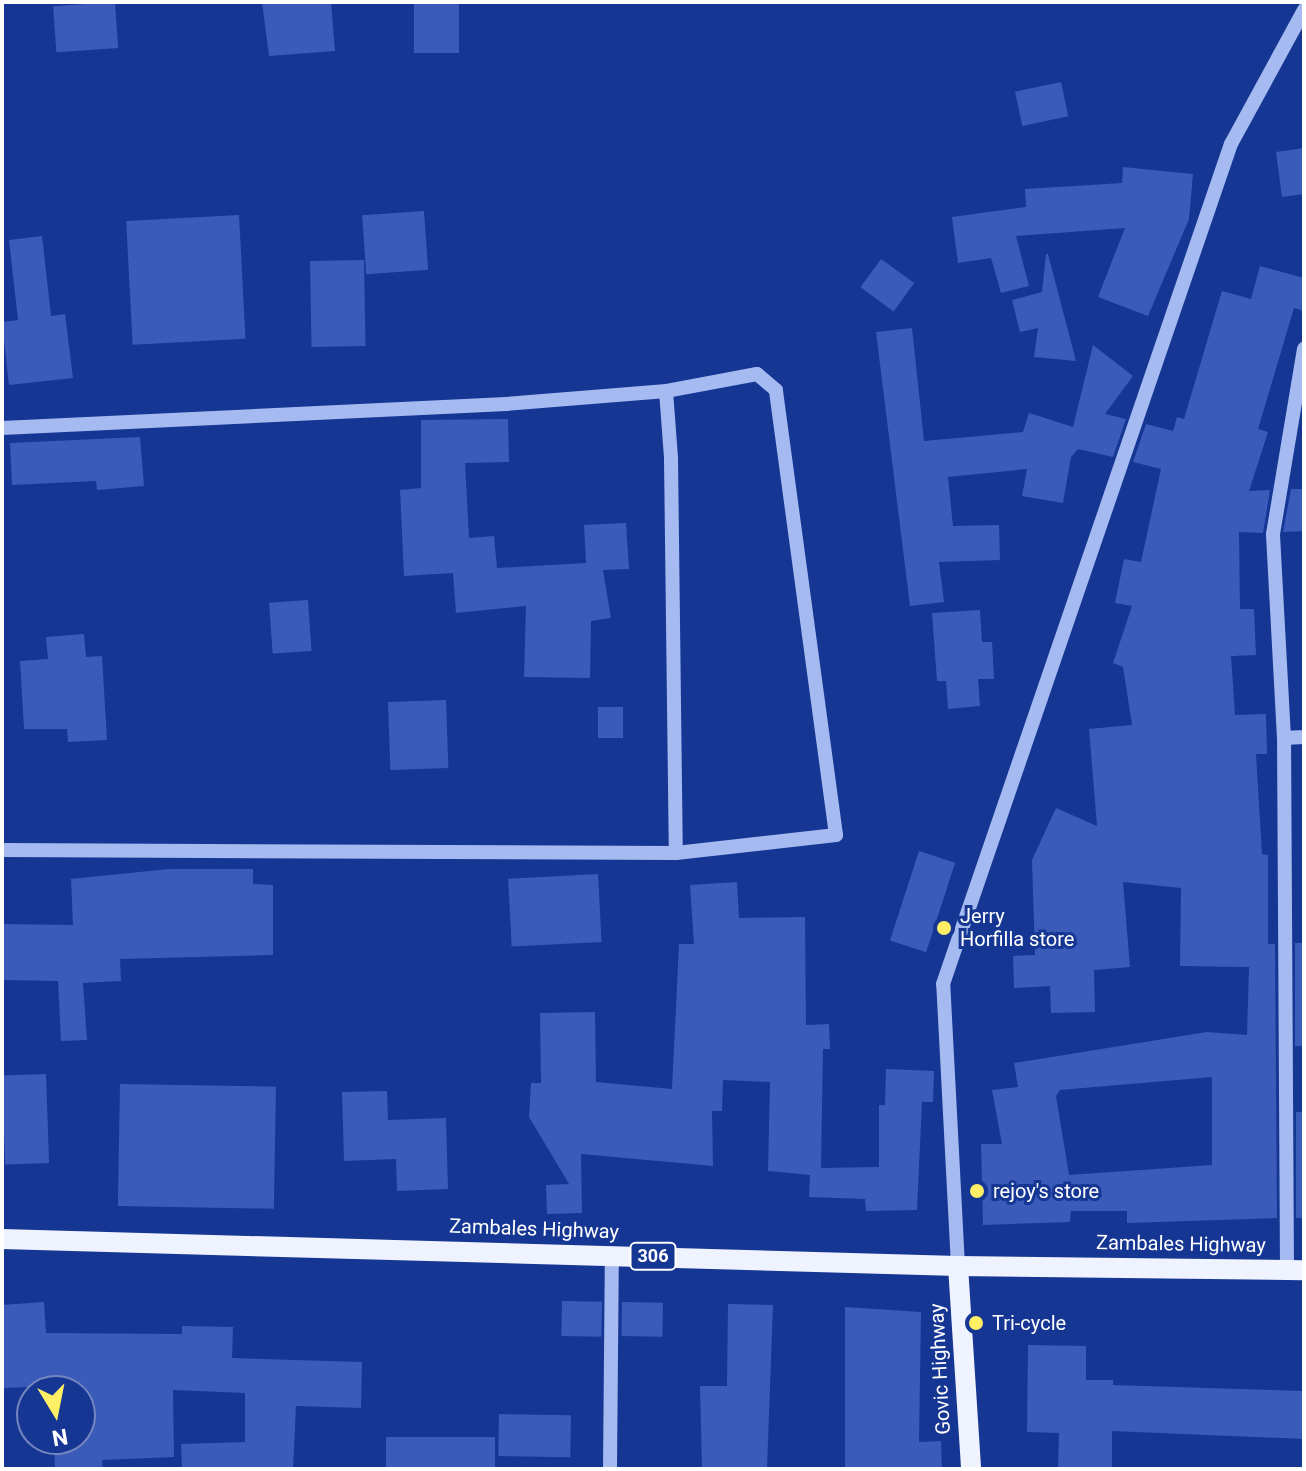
<!DOCTYPE html>
<html>
<head>
<meta charset="utf-8">
<style>
  body { margin:0 }
  #map { position:relative; width:1306px; height:1471px; overflow:hidden; background:#163693; font-family:Roboto,sans-serif }
  div>[style] { position:absolute }
  [style*='--x'] { left:calc(var(--x)*1px); top:calc(var(--y)*1px); width:calc(var(--w)*1px); rotate:calc(var(--a)*1deg) }
  .building>* { inset:0; background:#3a5bba; transform-origin:0 0 }
  .minor>* { height:14px; margin:-7px; padding:0 7px; transform-origin:7px; border-radius:7px; background:#a5baf1 }
  .major>* { height:20px; margin:-10px; padding:0 10px; transform-origin:10px; border-radius:10px; background:#eff2ff }
  .dots>* { width:22px; height:22px; translate:-50% -50%; box-sizing:border-box; border:4px solid #163693; border-radius:50% }
  span { translate:-50% -50%; white-space:nowrap; text-align:center; line-height:1.15; -webkit-text-stroke:6px #163693; paint-order:stroke }
  .shield-label span { padding:2px 6px; background:#163693; border:2px solid; border-radius:6px; -webkit-text-stroke-width:0 }
  .shield-label { font-size:18px; color:#fff; font-weight:700 }
  .poi-label { font-size:20px; color:#fff }
  .left { translate:0 -50%; text-align:left }
  .street-label { font-size:20px; color:#fff }
  .frame { position:absolute; inset:0; border:4px solid #fff; pointer-events:none }
  .north { position:absolute; left:16px; top:1375px; width:80px; height:80px; box-sizing:border-box; background:#163693; border:2px solid #7386be; border-radius:50%; rotate:170deg; font-size:22px; font-weight:700; line-height:32px; text-align:center; color:#fff }
  .north::after { content:''; display:block; margin:auto; width:28px; height:36px; background:#ffef65; clip-path:polygon(50% 0,100% 100%,50% 72%,0 100%) }
</style>
</head>
<body>
<div id="map">
  <div class="building">
    <div style="left:115px;top:2px;width:46px;height:62px;rotate:86deg"></div>
    <div style="clip-path:polygon(262px 2px,331px 2px,335px 51px,269px 56px)"></div>
    <div style="left:414px;top:2px;width:45px;height:51px"></div>
    <div style="left:1061px;top:82px;width:35px;height:47px;rotate:78deg"></div>
    <div style="clip-path:polygon(1304px 148px,1304px 194px,1282px 197px,1276px 152px)"></div>
    <div style="clip-path:polygon(1123px 167px,1193px 174px,1189px 219px,1148px 316px,1098px 297px,1125px 228px,1016px 236px,1029px 286px,1001px 293px,991px 258px,958px 263px,952px 217px,1026px 207px,1025px 189px,1122px 183px)"></div>
    <div style="left:424px;top:211px;width:59px;height:62px;rotate:86deg"></div>
    <div style="left:239px;top:215px;width:124px;height:113px;rotate:87deg"></div>
    <div style="clip-path:polygon(42px 236px,51px 316px,65px 314px,73px 378px,9px 385px,2px 322px,18px 320px,9px 240px)"></div>
    <div style="clip-path:polygon(1046px 254px,1048px 254px,1076px 361px,1034px 357px,1038px 328px,1020px 332px,1012px 300px,1042px 292px)"></div>
    <div style="left:881px;top:259px;width:41px;height:35px;rotate:36deg"></div>
    <div style="left:364px;top:260px;width:86px;height:54px;rotate:89deg"></div>
    <div style="clip-path:polygon(evenodd,1260px 266px,1304px 278px,1304px 311px,1294px 308px,1258px 429px,1268px 432px,1249px 491px,1270px 490px,1263px 533px,1239px 532px,1240px 609px,1254px 609px,1256px 655px,1231px 656px,1235px 715px,1266px 714px,1267px 754px,1256px 754px,1262px 854px,1268px 855px,1268px 944px,1275px 944px,1277px 1218px,1127px 1223px,1127px 1211px,1071px 1211px,1070px 1222px,983px 1225px,981px 1144px,1002px 1144px,992px 1090px,1018px 1087px,1014px 1063px,1207px 1032px,1247px 1035px,1249px 967px,1180px 966px,1181px 888px,1123px 882px,1130px 967px,1094px 970px,1095px 1012px,1051px 1013px,1050px 986px,1014px 988px,1013px 956px,1035px 955px,1032px 860px,1056px 808px,1097px 826px,1089px 729px,1132px 725px,1123px 667px,1113px 663px,1132px 606px,1115px 603px,1124px 559px,1141px 562px,1161px 469px,1133px 462px,1146px 424px,1173px 431px,1177px 417px,1184px 419px,1222px 291px,1251px 299px,1260px 266px,1212px 1077px,1212px 1165px,1069px 1175px,1056px 1096px,1060px 1090px,1212px 1077px)"></div>
    <div style="clip-path:polygon(912px 328px,924px 441px,1023px 432px,1029px 413px,1073px 427px,1093px 345px,1133px 376px,1105px 414px,1126px 419px,1113px 457px,1078px 449px,1071px 457px,1063px 503px,1022px 496px,1027px 469px,948px 477px,953px 526px,999px 525px,1000px 560px,939px 562px,944px 602px,910px 606px,876px 332px)"></div>
    <div style="clip-path:polygon(508px 419px,509px 462px,465px 463px,469px 538px,494px 536px,497px 568px,586px 563px,584px 525px,626px 523px,629px 569px,603px 570px,611px 618px,591px 621px,590px 678px,524px 677px,526px 606px,456px 613px,453px 573px,404px 576px,400px 490px,421px 488px,421px 420px)"></div>
    <div style="clip-path:polygon(140px 437px,144px 486px,97px 490px,96px 481px,12px 485px,10px 443px)"></div>
    <div style="clip-path:polygon(1291px 489px,1304px 489px,1304px 531px,1283px 532px)"></div>
    <div style="left:308px;top:600px;width:51px;height:39px;rotate:86deg"></div>
    <div style="clip-path:polygon(980px 610px,982px 642px,992px 642px,994px 679px,978px 679px,980px 706px,948px 709px,946px 681px,937px 681px,932px 613px)"></div>
    <div style="clip-path:polygon(84px 634px,86px 657px,102px 656px,107px 740px,68px 742px,67px 729px,24px 729px,20px 661px,48px 659px,46px 637px)"></div>
    <div style="left:446px;top:700px;width:68px;height:58px;rotate:88deg"></div>
    <div style="left:598px;top:707px;width:25px;height:31px"></div>
    <div style="left:919px;top:851px;width:38px;height:94px;rotate:18deg"></div>
    <div style="clip-path:polygon(169px 869px,253px 869px,253px 884px,273px 885px,273px 955px,120px 959px,121px 981px,83px 983px,87px 1040px,61px 1041px,58px 981px,2px 980px,2px 924px,73px 925px,71px 879px)"></div>
    <div style="left:598px;top:874px;width:68px;height:90px;rotate:87deg"></div>
    <div style="clip-path:polygon(737px 882px,739px 918px,805px 917px,806px 1025px,829px 1024px,830px 1049px,823px 1049px,821px 1168px,879px 1167px,879px 1105px,885px 1105px,886px 1069px,934px 1071px,933px 1102px,922px 1102px,917px 1210px,866px 1211px,865px 1199px,809px 1197px,810px 1175px,768px 1171px,770px 1082px,723px 1080px,722px 1111px,712px 1111px,713px 1166px,581px 1154px,582px 1213px,547px 1214px,546px 1185px,569px 1184px,529px 1117px,531px 1083px,541px 1083px,540px 1013px,595px 1012px,596px 1082px,672px 1089px,679px 944px,694px 944px,690px 885px)"></div>
    <div style="left:1304px;top:943px;width:103px;height:9px;rotate:90deg"></div>
    <div style="left:46px;top:1074px;width:89px;height:44px;rotate:88deg"></div>
    <div style="left:120px;top:1084px;width:156px;height:122px;rotate:1deg"></div>
    <div style="clip-path:polygon(387px 1091px,388px 1120px,446px 1118px,448px 1189px,397px 1191px,396px 1159px,344px 1161px,342px 1092px)"></div>
    <div style="left:1296px;top:1112px;width:8px;height:106px"></div>
    <div style="left:562px;top:1301px;width:40px;height:35px;rotate:1deg"></div>
    <div style="clip-path:polygon(44px 1302px,46px 1333px,182px 1334px,182px 1326px,233px 1327px,232px 1358px,362px 1362px,361px 1408px,296px 1406px,293px 1469px,182px 1469px,181px 1444px,245px 1442px,245px 1393px,173px 1390px,174px 1457px,102px 1460px,103px 1469px,55px 1469px,54px 1439px,80px 1439px,80px 1385px,2px 1388px,2px 1305px)"></div>
    <div style="left:622px;top:1302px;width:41px;height:34px;rotate:1deg"></div>
    <div style="clip-path:polygon(728px 1304px,773px 1305px,767px 1469px,702px 1469px,700px 1386px,727px 1386px)"></div>
    <div style="clip-path:polygon(845px 1307px,921px 1312px,919px 1442px,941px 1441px,942px 1469px,845px 1469px)"></div>
    <div style="clip-path:polygon(1028px 1345px,1086px 1346px,1086px 1380px,1113px 1380px,1113px 1385px,1304px 1391px,1304px 1439px,1112px 1431px,1112px 1469px,1058px 1469px,1059px 1433px,1027px 1432px)"></div>
    <div style="left:499px;top:1414px;width:72px;height:42px;rotate:1deg"></div>
    <div style="left:495px;top:1437px;width:32px;height:109px;rotate:90deg"></div>
  </div>
  <div class="minor">
    <div style="--x:2;--y:428;--w:505;--a:-2.73"></div>
    <div style="--x:506;--y:404;--w:161;--a:-4.6"></div>
    <div style="--x:666;--y:391;--w:67;--a:85.7"></div>
    <div style="--x:671;--y:458;--w:395;--a:89.3"></div>
    <div style="--x:1284;--y:738;--w:20;--a:-3"></div>
    <div style="--x:2;--y:850;--w:674;--a:0.26"></div>
    <div style="--x:676;--y:853;--w:161;--a:-6.4"></div>
    <div style="--x:836;--y:835;--w:449;--a:-97.7"></div>
    <div style="--x:776;--y:390;--w:25;--a:-140"></div>
    <div style="--x:757;--y:374;--w:93;--a:169.4"></div>
    <div style="--x:958;--y:1266;--w:282;--a:-93"></div>
    <div style="--x:943;--y:984;--w:888;--a:-71.08"></div>
    <div style="--x:1231;--y:144;--w:153;--a:-61.4"></div>
    <div style="--x:1287;--y:1270;--w:532;--a:-90.32"></div>
    <div style="--x:1284;--y:738;--w:204;--a:-93.1"></div>
    <div style="--x:1273;--y:534;--w:188;--a:-80.5"></div>
    <div style="--x:610;--y:1469;--w:214;--a:-89.5"></div>
  </div>
  <div class="major">
    <div style="--x:2;--y:1239;--w:956;--a:1.62"></div>
    <div style="--x:958;--y:1266;--w:346;--a:0.7"></div>
    <div style="--x:958;--y:1266;--w:203;--a:86.3"></div>
  </div>
  <div class="dots">
    <div style="left:944px;top:928px;background:#ffef65"></div>
    <div style="left:977px;top:1191px;background:#ffef65"></div>
    <div style="left:976px;top:1323px;background:#ffef65"></div>
  </div>
  <div class="shield-label">
    <span style="left:653px;top:1256px">306</span>
  </div>
  <div class="poi-label">
    <span class="left" style="left:960px;top:928px">Jerry<br>Horfilla store</span>
    <span class="left" style="left:993px;top:1191px">rejoy's store</span>
    <span class="left" style="left:992px;top:1323px">Tri-cycle</span>
  </div>
  <div class="street-label">
    <span style="left:534px;top:1229px;rotate:2deg">Zambales Highway</span>
    <span style="left:1181px;top:1244px;rotate:1deg">Zambales Highway</span>
    <span style="left:940px;top:1369px;rotate:-93deg">Govic Highway</span>
  </div>
  <div class="frame"></div>
  <div class="north">N</div>
</div>
</body>
</html>
